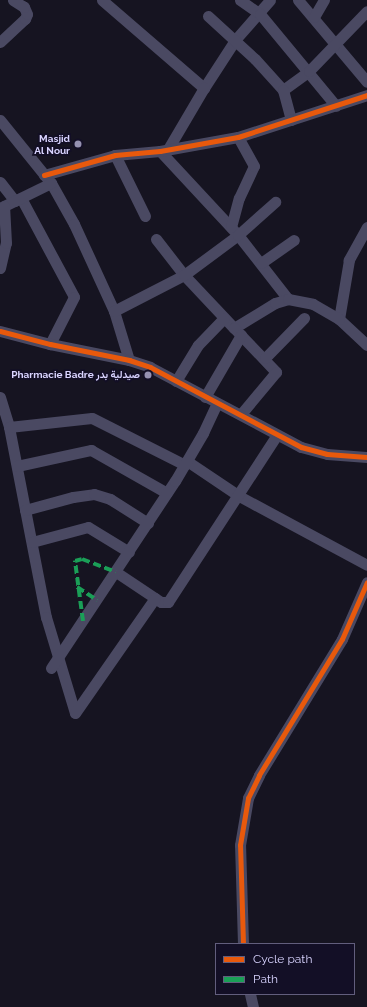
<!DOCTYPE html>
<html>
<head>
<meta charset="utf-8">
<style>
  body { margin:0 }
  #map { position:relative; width:367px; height:1007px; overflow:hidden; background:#161421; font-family:Raleway,Vazirmatn,sans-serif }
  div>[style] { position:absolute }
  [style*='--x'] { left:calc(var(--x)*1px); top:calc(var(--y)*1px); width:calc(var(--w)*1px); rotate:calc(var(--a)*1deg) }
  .minor>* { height:11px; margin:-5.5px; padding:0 5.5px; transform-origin:5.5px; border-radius:5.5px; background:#4a4962 }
  .quiet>* { height:4px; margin-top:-2px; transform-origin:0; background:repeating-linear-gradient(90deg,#1a9f57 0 8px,transparent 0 12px) }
  .cycleway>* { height:5px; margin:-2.5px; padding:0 2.5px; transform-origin:2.5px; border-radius:2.5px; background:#e8590c }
  .dots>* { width:11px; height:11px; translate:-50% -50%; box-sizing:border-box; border:2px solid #130f26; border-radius:50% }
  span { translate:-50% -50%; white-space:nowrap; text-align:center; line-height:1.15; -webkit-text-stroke:3.5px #130f26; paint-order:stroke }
  .poi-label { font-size:10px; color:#d9d4ff; font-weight:700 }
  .right { translate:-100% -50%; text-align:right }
  .legend { position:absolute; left:215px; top:943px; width:140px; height:52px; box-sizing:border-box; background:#130f26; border:1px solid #625e7d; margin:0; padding:5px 7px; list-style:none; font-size:12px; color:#d9d4ff }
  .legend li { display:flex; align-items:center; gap:8px; height:20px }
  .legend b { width:20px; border:1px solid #625e7d }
</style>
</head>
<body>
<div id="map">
  <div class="minor">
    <div style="--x:102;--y:0;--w:135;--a:40.8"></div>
    <div style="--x:204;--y:88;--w:57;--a:-57.1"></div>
    <div style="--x:235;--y:40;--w:53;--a:-48.8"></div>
    <div style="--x:240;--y:0;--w:24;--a:35"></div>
    <div style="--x:260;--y:14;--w:119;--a:50.4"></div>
    <div style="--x:298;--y:0;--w:107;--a:49.9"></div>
    <div style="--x:208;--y:16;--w:64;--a:42.5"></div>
    <div style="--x:255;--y:59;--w:42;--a:47.9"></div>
    <div style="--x:283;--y:90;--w:32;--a:-36"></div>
    <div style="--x:309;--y:71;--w:83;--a:-46"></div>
    <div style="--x:314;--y:17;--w:20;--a:-60"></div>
    <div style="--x:0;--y:42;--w:34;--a:-43"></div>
    <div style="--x:25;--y:19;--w:5;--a:-68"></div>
    <div style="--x:27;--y:14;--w:8;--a:-113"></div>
    <div style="--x:24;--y:7;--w:13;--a:-148"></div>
    <div style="--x:283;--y:90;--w:31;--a:75"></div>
    <div style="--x:0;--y:120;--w:81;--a:51"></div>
    <div style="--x:51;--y:183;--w:47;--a:60.7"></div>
    <div style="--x:74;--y:224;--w:96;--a:65.3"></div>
    <div style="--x:114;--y:311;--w:51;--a:73"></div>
    <div style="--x:168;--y:149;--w:71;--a:-59.5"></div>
    <div style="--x:160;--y:151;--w:115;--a:47.1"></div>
    <div style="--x:238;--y:235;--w:81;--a:52"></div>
    <div style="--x:115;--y:155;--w:68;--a:63.8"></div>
    <div style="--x:44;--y:175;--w:74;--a:-15.7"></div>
    <div style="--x:115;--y:155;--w:45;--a:-5.1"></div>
    <div style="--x:160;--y:151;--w:79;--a:-10.2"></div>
    <div style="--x:238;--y:137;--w:136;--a:-18"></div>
    <div style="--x:0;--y:182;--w:24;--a:52"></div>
    <div style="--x:21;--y:198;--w:112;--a:61.8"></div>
    <div style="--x:74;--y:297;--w:53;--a:117.1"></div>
    <div style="--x:0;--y:208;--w:57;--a:-26.1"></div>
    <div style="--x:231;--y:227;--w:30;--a:-75"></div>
    <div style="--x:239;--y:198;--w:35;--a:-65"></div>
    <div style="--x:254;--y:166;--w:33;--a:-119"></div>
    <div style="--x:367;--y:227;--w:38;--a:119"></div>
    <div style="--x:349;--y:260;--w:60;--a:99.6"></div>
    <div style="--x:339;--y:319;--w:38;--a:43"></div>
    <div style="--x:156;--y:239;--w:46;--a:52.1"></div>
    <div style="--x:184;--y:275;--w:73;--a:46.7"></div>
    <div style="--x:234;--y:328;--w:48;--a:-31.4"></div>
    <div style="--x:275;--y:303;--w:14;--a:-17"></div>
    <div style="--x:288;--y:299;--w:25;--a:11"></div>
    <div style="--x:313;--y:304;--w:30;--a:30"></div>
    <div style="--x:261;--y:263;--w:40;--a:-34.9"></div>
    <div style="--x:0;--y:268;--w:26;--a:-77"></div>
    <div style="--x:6;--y:243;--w:37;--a:-93"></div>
    <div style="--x:114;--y:311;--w:79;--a:-27.2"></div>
    <div style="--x:184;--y:275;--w:67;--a:-36.5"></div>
    <div style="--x:238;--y:235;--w:50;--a:-41.7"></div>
    <div style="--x:234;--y:328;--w:61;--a:46.3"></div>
    <div style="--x:276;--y:372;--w:55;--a:129.8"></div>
    <div style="--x:0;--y:331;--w:52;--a:14.6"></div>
    <div style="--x:50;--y:344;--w:81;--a:11.4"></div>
    <div style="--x:129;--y:360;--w:22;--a:18"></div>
    <div style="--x:150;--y:367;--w:171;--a:27.9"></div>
    <div style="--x:301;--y:447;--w:27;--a:15"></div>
    <div style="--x:327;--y:454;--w:40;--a:4.3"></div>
    <div style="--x:265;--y:358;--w:56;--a:-45.7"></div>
    <div style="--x:176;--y:381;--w:42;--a:-58.6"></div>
    <div style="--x:198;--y:345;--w:37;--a:-46"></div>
    <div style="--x:0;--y:397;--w:31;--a:73"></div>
    <div style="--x:9;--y:427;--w:194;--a:79"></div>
    <div style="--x:46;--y:617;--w:100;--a:73.2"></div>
    <div style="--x:205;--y:397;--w:72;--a:-59.9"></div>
    <div style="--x:9;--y:427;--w:83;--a:-6.2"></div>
    <div style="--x:92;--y:418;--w:104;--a:26.8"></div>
    <div style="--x:187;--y:461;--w:63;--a:33.9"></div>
    <div style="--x:239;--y:496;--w:145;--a:28.3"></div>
    <div style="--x:17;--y:466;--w:76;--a:-12.2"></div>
    <div style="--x:91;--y:450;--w:87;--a:29.5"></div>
    <div style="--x:25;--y:510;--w:50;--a:-15.2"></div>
    <div style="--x:73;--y:497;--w:21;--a:-8"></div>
    <div style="--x:94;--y:494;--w:17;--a:17"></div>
    <div style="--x:110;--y:499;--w:45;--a:32.3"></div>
    <div style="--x:32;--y:542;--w:58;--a:-15"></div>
    <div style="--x:88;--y:527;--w:48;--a:31.4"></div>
    <div style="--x:116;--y:572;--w:54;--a:33.7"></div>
    <div style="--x:161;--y:602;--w:7;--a:0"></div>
    <div style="--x:168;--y:602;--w:199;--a:-56.9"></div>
    <div style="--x:51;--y:668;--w:224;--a:-56.5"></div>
    <div style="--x:175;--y:481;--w:56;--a:-59.7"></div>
    <div style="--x:203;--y:433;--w:33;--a:-65"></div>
    <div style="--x:75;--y:713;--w:140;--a:-55.2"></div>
    <div style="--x:243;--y:944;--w:99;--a:-91.7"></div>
    <div style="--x:240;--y:845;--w:48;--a:-80.3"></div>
    <div style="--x:248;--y:798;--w:25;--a:-64"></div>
    <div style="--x:259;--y:775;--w:159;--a:-58.6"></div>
    <div style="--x:342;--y:639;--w:62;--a:-66.3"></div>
    <div style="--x:250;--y:994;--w:13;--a:77"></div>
  </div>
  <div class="quiet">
    <div style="--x:77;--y:587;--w:24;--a:33"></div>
    <div style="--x:83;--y:621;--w:61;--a:-97.6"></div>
    <div style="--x:75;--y:561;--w:7;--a:-16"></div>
    <div style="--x:82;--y:559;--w:36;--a:21"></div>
  </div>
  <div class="cycleway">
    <div style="--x:44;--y:175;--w:74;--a:-15.7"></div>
    <div style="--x:115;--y:155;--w:45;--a:-5.1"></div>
    <div style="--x:160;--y:151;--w:79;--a:-10.2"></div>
    <div style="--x:238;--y:137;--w:136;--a:-18"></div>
    <div style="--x:0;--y:331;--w:52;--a:14.6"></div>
    <div style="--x:50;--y:344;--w:81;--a:11.4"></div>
    <div style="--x:129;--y:360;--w:22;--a:18"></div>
    <div style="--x:150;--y:367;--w:171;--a:27.9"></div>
    <div style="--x:301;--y:447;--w:27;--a:15"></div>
    <div style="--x:327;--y:454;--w:40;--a:4.3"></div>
    <div style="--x:243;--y:944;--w:99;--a:-91.7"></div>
    <div style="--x:240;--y:845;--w:48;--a:-80.3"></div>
    <div style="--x:248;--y:798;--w:25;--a:-64"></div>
    <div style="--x:259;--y:775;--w:159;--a:-58.6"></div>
    <div style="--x:342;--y:639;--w:62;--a:-66.3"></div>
  </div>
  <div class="dots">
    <div style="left:78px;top:144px;background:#9591b1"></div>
    <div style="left:148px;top:375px;background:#9591b1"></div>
  </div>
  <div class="poi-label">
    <span class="right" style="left:70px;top:144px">Masjid<br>Al Nour</span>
    <span class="right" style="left:140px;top:375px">Pharmacie Badre صيدلية بدر</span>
  </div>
  <ul class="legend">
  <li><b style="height:5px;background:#e8590c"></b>Cycle path</li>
  <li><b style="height:5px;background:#1a9f57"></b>Path</li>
  </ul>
</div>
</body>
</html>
